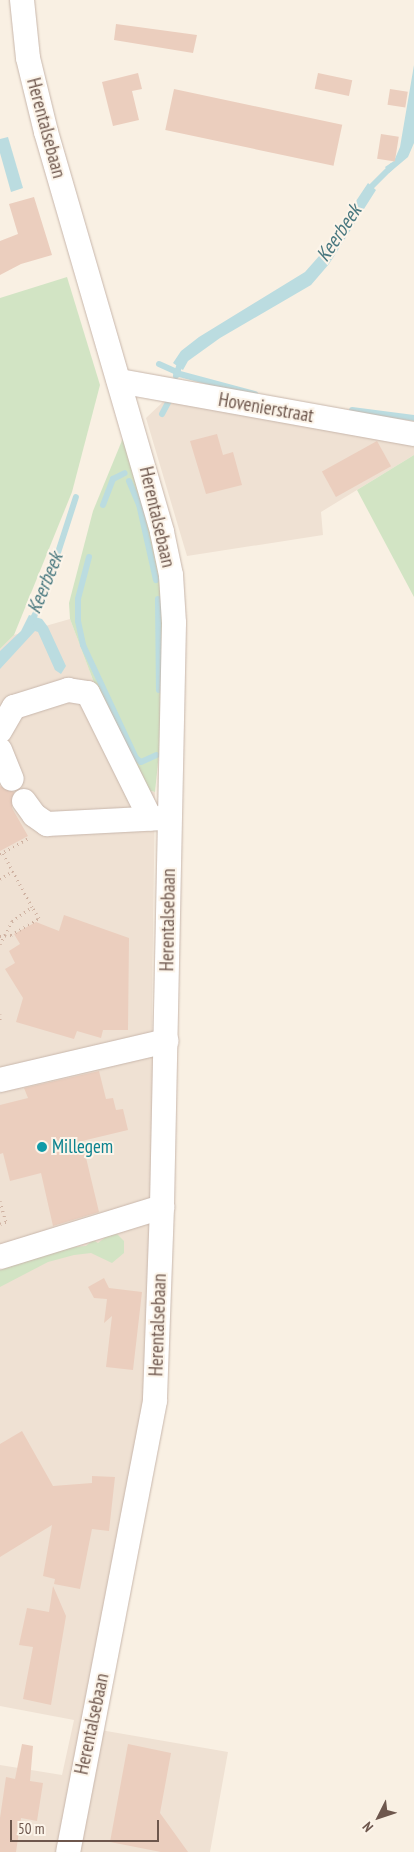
<!DOCTYPE html>
<html>
<head>
<meta charset="utf-8">
<style>
  body { margin:0 }
  #map { position:relative; width:414px; height:1852px; overflow:hidden; background:#f9f0e3; font-family:"PT Sans Narrow",sans-serif }
  div>[style] { position:absolute }
  [style*='--x'] { left:calc(var(--x)*1px); top:calc(var(--y)*1px); width:calc(var(--w)*1px); rotate:calc(var(--a)*1deg) }
  .residential>* { inset:0; background:#efe1d3 }
  .green>* { inset:0; background:#d2e4c4 }
  .water>* { inset:0; background:#bbdce0 }
  .stream>* { height:6px; margin:-3px; padding:0 3px; transform-origin:3px; border-radius:3px; background:#bbdce0 }
  .building>* { inset:0; background:#ebcebe; transform-origin:0 0 }
  .path>* { height:3px; margin-top:-1.5px; transform-origin:0; background:repeating-linear-gradient(90deg,#cfb2a2 0 1px,transparent 0 5px) }
  .roads { filter:drop-shadow(0 0 1px #c8b7ac) drop-shadow(0 0 1px #c8b7ac) }
  .minor>* { height:24px; margin:-12px; padding:0 12px; transform-origin:12px; border-radius:12px; background:#fff }
  .dots>* { width:14px; height:14px; translate:-50% -50%; box-sizing:border-box; border:2px solid #fcf4e9; border-radius:50% }
  span { translate:-50% -50%; white-space:nowrap; text-align:center; line-height:1.15; -webkit-text-stroke:4px #fcf4e9; paint-order:stroke }
  .street-label { font-size:19px; color:#6e574d }
  .culture-label { font-size:19px; color:#0d838f }
  .left { translate:0 -50%; text-align:left }
  .water-label { font-size:20px; color:#49787f; font-style:italic }
  .north { position:absolute; left:354px; top:1792px; width:50px; height:50px; -webkit-text-stroke:4px #fcf4e9; paint-order:stroke; rotate:229deg; font-size:14px; font-weight:700; line-height:20px; text-align:center; color:#6e574d }
  .north::after { content:''; display:block; margin:auto; width:18px; height:22px; background:#6e574d; clip-path:polygon(50% 0,100% 100%,50% 72%,0 100%) }
  .scale { position:absolute; left:10px; top:1820px; width:149px; height:22px; box-sizing:border-box; border:2px solid #6e574d; border-top:0; padding-left:6px; font-size:15px; line-height:18px; white-space:nowrap; color:#6e574d; -webkit-text-stroke:4px #fcf4e9; paint-order:stroke }
</style>
</head>
<body>
<div id="map">
  <div class="residential">
    <div style="clip-path:polygon(165px 400px,414px 442px,414px 455px,321px 512px,323px 535px,187px 556px,146px 418px)"></div>
    <div style="clip-path:polygon(70px 619px,96px 688px,144px 789px,155px 792px,152px 1001px,155px 1252px,148px 1400px,83px 1727px,228px 1752px,210px 1852px,0 1852px,0 1765px,62px 1775px,74px 1720px,0 1706px,0 649px,14px 635px)"></div>
  </div>
  <div class="green">
    <div style="clip-path:polygon(67px 277px,100px 385px,72px 492px,14px 635px,0 649px,0 298px)"></div>
    <div style="clip-path:polygon(123px 438px,156px 549px,162px 606px,162px 723px,155px 792px,144px 789px,96px 688px,70px 619px,69px 603px,93px 511px)"></div>
    <div style="clip-path:polygon(414px 455px,414px 597px,357px 490px)"></div>
    <div style="clip-path:polygon(117px 1234px,124px 1241px,124px 1253px,112px 1263px,91px 1253px,74px 1255px,48px 1262px,0 1287px,0 1270px,63px 1248px,86px 1246px,93px 1240px,98px 1243px,107px 1236px)"></div>
  </div>
  <div class="water">
    <div style="clip-path:polygon(414px 65px,414px 143px,408px 157px,389px 173px,385px 167px,394px 161px,400px 147px)"></div>
    <div style="clip-path:polygon(8px 137px,23px 188px,11px 192px,0 153px,0 139px)"></div>
    <div style="clip-path:polygon(368px 183px,376px 190px,329px 264px,311px 285px,220px 338px,188px 361px,183px 370px,173px 363px,181px 351px,199px 337px,305px 272px,320px 255px)"></div>
    <div style="clip-path:polygon(29px 615px,42px 619px,48px 627px,66px 666px,61px 674px,55px 670px,38px 632px,35px 631px,0 669px,0 651px,21px 631px)"></div>
  </div>
  <div class="stream">
    <div style="--x:367;--y:191;--w:35;--a:-45"></div>
    <div style="--x:159;--y:364;--w:17;--a:24"></div>
    <div style="--x:176;--y:373;--w:82;--a:14.9"></div>
    <div style="--x:176;--y:376;--w:16;--a:-72"></div>
    <div style="--x:352;--y:410;--w:63;--a:7.4"></div>
    <div style="--x:162;--y:414;--w:15;--a:-62"></div>
    <div style="--x:129;--y:481;--w:25;--a:67"></div>
    <div style="--x:139;--y:504;--w:78;--a:77.4"></div>
    <div style="--x:103;--y:505;--w:28;--a:-69"></div>
    <div style="--x:113;--y:479;--w:13;--a:-27"></div>
    <div style="--x:89;--y:557;--w:43;--a:104.7"></div>
    <div style="--x:78;--y:599;--w:22;--a:90"></div>
    <div style="--x:78;--y:621;--w:25;--a:78"></div>
    <div style="--x:83;--y:645;--w:125;--a:64.9"></div>
    <div style="--x:136;--y:758;--w:6;--a:39"></div>
    <div style="--x:141;--y:762;--w:17;--a:-24"></div>
    <div style="--x:158;--y:599;--w:91;--a:89.4"></div>
    <div style="--x:31;--y:622;--w:26;--a:-62"></div>
    <div style="--x:43;--y:599;--w:107;--a:-72.1"></div>
  </div>
  <div class="building">
    <div style="clip-path:polygon(116px 24px,197px 35px,193px 53px,114px 40px)"></div>
    <div style="clip-path:polygon(138px 73px,142px 89px,132px 91px,139px 120px,113px 126px,102px 82px)"></div>
    <div style="left:318px;top:73px;width:35px;height:16px;rotate:12deg"></div>
    <div style="left:174px;top:89px;width:172px;height:42px;rotate:12deg"></div>
    <div style="left:390px;top:89px;width:18px;height:16px;rotate:9deg"></div>
    <div style="left:381px;top:134px;width:18px;height:25px;rotate:9deg"></div>
    <div style="clip-path:polygon(34px 197px,52px 255px,21px 264px,0 275px,0 241px,18px 234px,9px 204px)"></div>
    <div style="clip-path:polygon(217px 434px,223px 455px,233px 452px,242px 485px,206px 494px,190px 441px)"></div>
    <div style="left:377px;top:441px;width:29px;height:63px;rotate:61deg"></div>
    <div style="clip-path:polygon(0 786px,14px 792px,12px 808px,28px 836px,0 851px)"></div>
    <div style="clip-path:polygon(64px 915px,129px 938px,128px 1030px,103px 1030px,101px 1038px,77px 1031px,74px 1039px,16px 1022px,23px 998px,5px 969px,15px 963px,9px 951px,20px 944px,14px 934px,36px 922px,59px 931px)"></div>
    <div style="clip-path:polygon(99px 1071px,106px 1099px,113px 1098px,116px 1110px,123px 1109px,128px 1130px,82px 1141px,99px 1212px,53px 1226px,41px 1173px,10px 1181px,3px 1153px,0 1154px,0 1105px,28px 1098px,24px 1088px)"></div>
    <div style="clip-path:polygon(104px 1278px,109px 1288px,142px 1292px,133px 1370px,106px 1367px,112px 1316px,104px 1323px,107px 1299px,94px 1298px,88px 1287px)"></div>
    <div style="clip-path:polygon(22px 1431px,53px 1486px,92px 1483px,92px 1476px,115px 1477px,109px 1531px,92px 1529px,80px 1589px,54px 1584px,55px 1579px,43px 1576px,52px 1525px,0 1557px,0 1444px)"></div>
    <div style="clip-path:polygon(53px 1586px,66px 1616px,51px 1705px,23px 1699px,33px 1647px,19px 1645px,27px 1608px,49px 1612px)"></div>
    <div style="clip-path:polygon(22px 1744px,33px 1746px,30px 1781px,43px 1783px,37px 1821px,21px 1818px,16px 1852px,0 1852px,0 1818px,6px 1777px,15px 1779px)"></div>
    <div style="clip-path:polygon(128px 1744px,171px 1753px,160px 1813px,188px 1852px,161px 1852px,110px 1842px)"></div>
  </div>
  <div class="path">
    <div style="--x:0;--y:854;--w:33;--a:-29"></div>
    <div style="--x:0;--y:879;--w:15;--a:-32"></div>
    <div style="--x:0;--y:936;--w:11;--a:-5"></div>
    <div style="--x:11;--y:935;--w:33;--a:-31"></div>
    <div style="--x:39;--y:918;--w:13;--a:-122"></div>
    <div style="--x:0;--y:944;--w:26;--a:-62"></div>
    <div style="--x:12;--y:921;--w:24;--a:-35"></div>
    <div style="--x:32;--y:907;--w:61;--a:-118.2"></div>
    <div style="--x:0;--y:1014;--w:6;--a:90"></div>
    <div style="--x:0;--y:1201;--w:22;--a:74"></div>
    <div style="--x:6;--y:1222;--w:6;--a:162"></div>
  </div>
  <div class="roads">
    <div class="minor">
      <div style="--x:22;--y:0;--w:58;--a:84.1"></div>
      <div style="--x:28;--y:58;--w:76;--a:76.3"></div>
      <div style="--x:46;--y:132;--w:416;--a:73.8"></div>
      <div style="--x:162;--y:532;--w:44;--a:78.2"></div>
      <div style="--x:171;--y:575;--w:48;--a:86.4"></div>
      <div style="--x:174;--y:623;--w:584;--a:91.18"></div>
      <div style="--x:162;--y:1207;--w:194;--a:92.1"></div>
      <div style="--x:155;--y:1401;--w:459;--a:100.9"></div>
      <div style="--x:119;--y:381;--w:300;--a:10.2"></div>
      <div style="--x:0;--y:731;--w:28;--a:-60"></div>
      <div style="--x:14;--y:707;--w:57;--a:-17.5"></div>
      <div style="--x:68;--y:690;--w:20;--a:9"></div>
      <div style="--x:88;--y:693;--w:140;--a:63.6"></div>
      <div style="--x:0;--y:750;--w:31;--a:68"></div>
      <div style="--x:24;--y:801;--w:17;--a:54"></div>
      <div style="--x:34;--y:815;--w:16;--a:35"></div>
      <div style="--x:47;--y:824;--w:116;--a:-3"></div>
      <div style="--x:0;--y:1080;--w:171;--a:-13.2"></div>
      <div style="--x:0;--y:1257;--w:170;--a:-17.2"></div>
    </div>
  </div>
  <div class="dots">
    <div style="left:42px;top:1147px;background:#0f9aa8"></div>
  </div>
  <div class="street-label">
    <span style="left:46px;top:128px;rotate:75deg">Herentalsebaan</span>
    <span style="left:266px;top:408px;rotate:10deg">Hovenierstraat</span>
    <span style="left:157px;top:517px;rotate:77deg">Herentalsebaan</span>
    <span style="left:168px;top:920px;rotate:-89deg">Herentalsebaan</span>
    <span style="left:158px;top:1325px;rotate:-88deg">Herentalsebaan</span>
    <span style="left:92px;top:1724px;rotate:-78deg">Herentalsebaan</span>
  </div>
  <div class="culture-label">
    <span class="left" style="left:52px;top:1147px">Millegem</span>
  </div>
  <div class="water-label">
    <span style="left:339px;top:233px;rotate:-56deg">Keerbeek</span>
    <span style="left:45px;top:583px;rotate:-68deg">Keerbeek</span>
  </div>
  <div class="north">N</div>
  <div class="scale">50 m</div>
</div>
</body>
</html>
